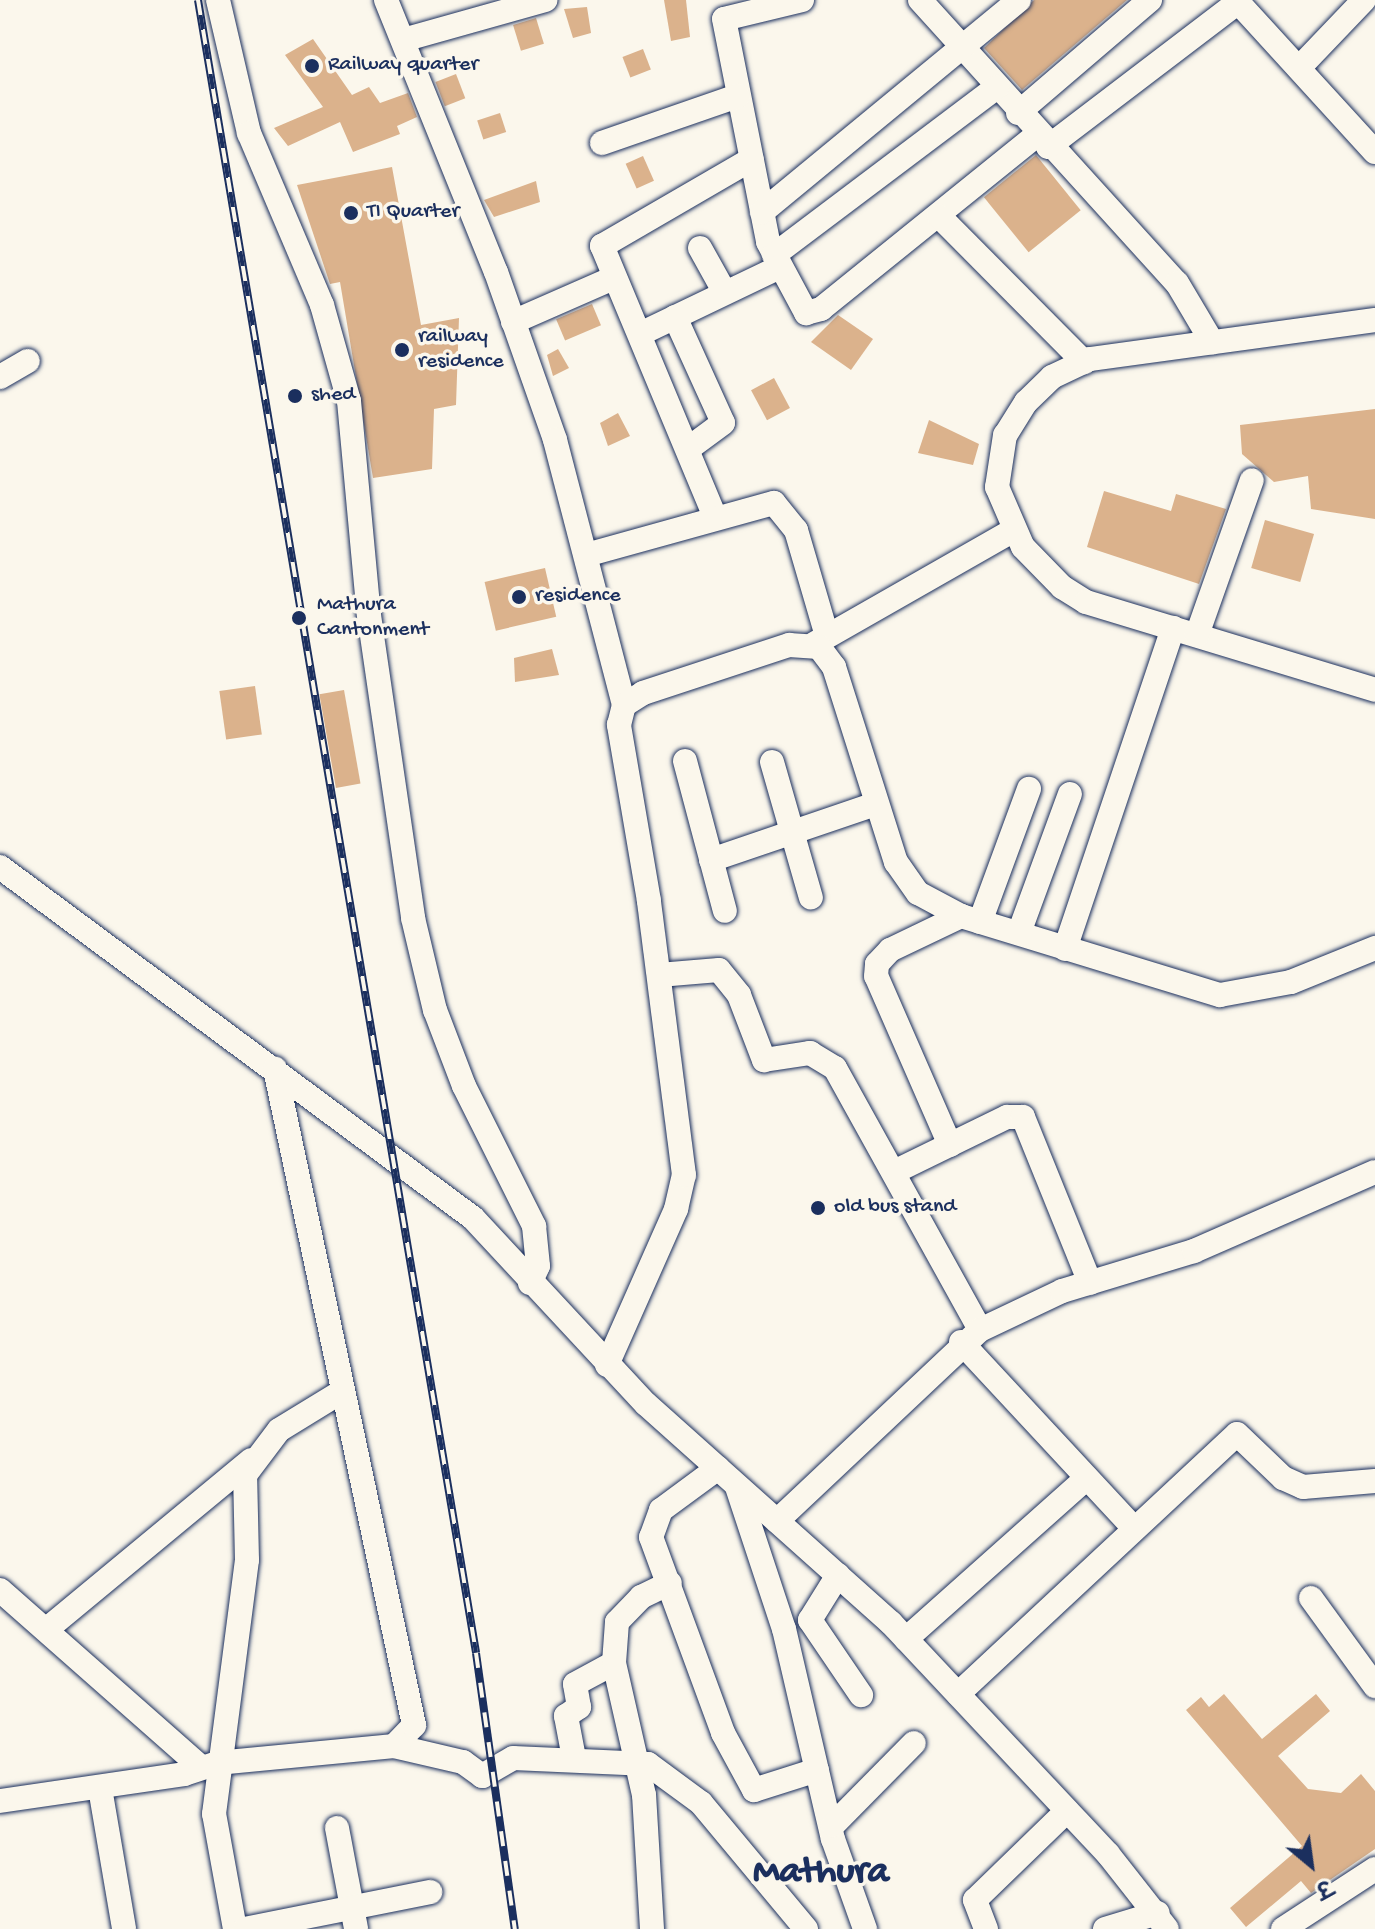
<!DOCTYPE html>
<html>
<head>
<meta charset="utf-8">
<style>
  body { margin:0 }
  #map { position:relative; width:1375px; height:1929px; overflow:hidden; background:#fbf7ec; font-family:"Gochi Hand","Playpen Sans Deva",sans-serif }
  div>[style] { position:absolute }
  [style*='--x'] { left:calc(var(--x)*1px); top:calc(var(--y)*1px); width:calc(var(--w)*1px); rotate:calc(var(--a)*1deg) }
  .building>* { inset:0; background:#dbb28c; transform-origin:0 0 }
  .roads { filter:drop-shadow(0 0 2px #1b2f5e) drop-shadow(0 0 2px #1b2f5e) }
  .minor>* { height:24px; margin:-12px; padding:0 12px; transform-origin:12px; border-radius:12px; background:#fbf7ec }
  .rail>* { height:8px; margin-top:-4px; transform-origin:0; background:repeating-linear-gradient(90deg,#fbf7ec 0 15px,#1b2f5e 0 30px); box-sizing:border-box; border-block:2px solid #1b2f5e }
  .dots>* { width:22px; height:22px; translate:-50% -50%; box-sizing:border-box; border:4px solid #fbf7ec; border-radius:50% }
  span { translate:-50% -50%; white-space:nowrap; text-align:center; line-height:1.15; -webkit-text-stroke:7px #fbf7ec; paint-order:stroke }
  .poi-label { font-size:22px; color:#1b2f5e }
  .left { translate:0 -50%; text-align:left }
  .town-label { font-size:38px; color:#1b2f5e; font-weight:700 }
  .north { position:absolute; left:1271px; top:1825px; width:80px; height:80px; -webkit-text-stroke:6px #fbf7ec; paint-order:stroke; rotate:151deg; font-size:22px; font-weight:700; line-height:32px; text-align:center; color:#1b2f5e }
  .north::after { content:''; display:block; margin:auto; width:28px; height:36px; background:#1b2f5e; clip-path:polygon(50% 0,100% 100%,50% 72%,0 100%) }
</style>
</head>
<body>
<div id="map">
  <div class="building">
    <div style="clip-path:polygon(664px 0,686px 0,690px 37px,671px 41px)"></div>
    <div style="clip-path:polygon(1034px 0,1127px 0,1022px 90px,984px 48px)"></div>
    <div style="clip-path:polygon(587px 7px,591px 33px,573px 38px,564px 9px)"></div>
    <div style="left:536px;top:18px;width:27px;height:24px;rotate:73deg"></div>
    <div style="clip-path:polygon(313px 39px,352px 95px,369px 87px,380px 103px,408px 93px,417px 117px,397px 126px,400px 134px,353px 152px,340px 122px,288px 146px,274px 128px,323px 107px,285px 55px)"></div>
    <div style="left:643px;top:49px;width:22px;height:22px;rotate:69deg"></div>
    <div style="left:456px;top:74px;width:26px;height:22px;rotate:69deg"></div>
    <div style="left:500px;top:113px;width:20px;height:24px;rotate:72deg"></div>
    <div style="left:1036px;top:155px;width:71px;height:67px;rotate:51deg"></div>
    <div style="left:643px;top:156px;width:27px;height:19px;rotate:66deg"></div>
    <div style="clip-path:polygon(392px 167px,421px 325px,459px 318px,456px 405px,434px 409px,432px 469px,373px 478px,340px 282px,330px 284px,297px 185px)"></div>
    <div style="clip-path:polygon(536px 181px,540px 202px,494px 217px,484px 200px)"></div>
    <div style="left:592px;top:304px;width:23px;height:39px;rotate:67deg"></div>
    <div style="clip-path:polygon(838px 315px,873px 339px,851px 370px,811px 342px)"></div>
    <div style="clip-path:polygon(558px 349px,569px 368px,553px 376px,547px 355px)"></div>
    <div style="left:774px;top:378px;width:34px;height:26px;rotate:62deg"></div>
    <div style="clip-path:polygon(1375px 409px,1375px 519px,1311px 509px,1308px 476px,1274px 482px,1242px 454px,1240px 425px)"></div>
    <div style="clip-path:polygon(618px 413px,630px 436px,608px 446px,600px 423px)"></div>
    <div style="clip-path:polygon(929px 420px,979px 444px,973px 465px,918px 453px)"></div>
    <div style="clip-path:polygon(1104px 491px,1171px 511px,1176px 494px,1226px 509px,1199px 584px,1087px 547px)"></div>
    <div style="left:1265px;top:520px;width:51px;height:50px;rotate:16deg"></div>
    <div style="left:545px;top:568px;width:50px;height:62px;rotate:77deg"></div>
    <div style="clip-path:polygon(552px 649px,559px 675px,515px 682px,514px 658px)"></div>
    <div style="left:255px;top:686px;width:49px;height:36px;rotate:82deg"></div>
    <div style="left:344px;top:690px;width:95px;height:25px;rotate:80deg"></div>
    <div style="clip-path:polygon(1224px 1694px,1262px 1739px,1316px 1694px,1330px 1711px,1278px 1756px,1308px 1789px,1341px 1793px,1361px 1774px,1375px 1791px,1375px 1849px,1311px 1893px,1301px 1881px,1246px 1927px,1230px 1908px,1302px 1846px,1186px 1710px,1201px 1697px,1209px 1707px)"></div>
  </div>
  <div class="roads">
    <div class="minor">
      <div style="--x:218;--y:0;--w:137;--a:76.9"></div>
      <div style="--x:249;--y:133;--w:187;--a:67"></div>
      <div style="--x:322;--y:305;--w:100;--a:74.3"></div>
      <div style="--x:349;--y:401;--w:215;--a:84.7"></div>
      <div style="--x:369;--y:615;--w:306;--a:81.7"></div>
      <div style="--x:413;--y:918;--w:95;--a:76.6"></div>
      <div style="--x:435;--y:1010;--w:81;--a:69.1"></div>
      <div style="--x:464;--y:1086;--w:157;--a:63.4"></div>
      <div style="--x:534;--y:1226;--w:40;--a:84.3"></div>
      <div style="--x:538;--y:1266;--w:19;--a:115"></div>
      <div style="--x:386;--y:0;--w:293;--a:68"></div>
      <div style="--x:496;--y:272;--w:178;--a:70.6"></div>
      <div style="--x:555;--y:440;--w:274;--a:75.4"></div>
      <div style="--x:802;--y:0;--w:80;--a:166.3"></div>
      <div style="--x:724;--y:19;--w:227;--a:78.8"></div>
      <div style="--x:768;--y:242;--w:81;--a:61.8"></div>
      <div style="--x:806;--y:313;--w:16;--a:-15"></div>
      <div style="--x:821;--y:309;--w:277;--a:-38.9"></div>
      <div style="--x:920;--y:0;--w:382;--a:47.8"></div>
      <div style="--x:1177;--y:283;--w:69;--a:59.3"></div>
      <div style="--x:1236;--y:0;--w:206;--a:47.6"></div>
      <div style="--x:403;--y:40;--w:148;--a:-15.7"></div>
      <div style="--x:1299;--y:68;--w:94;--a:-46.3"></div>
      <div style="--x:1018;--y:113;--w:174;--a:-40.6"></div>
      <div style="--x:602;--y:143;--w:144;--a:-19.1"></div>
      <div style="--x:1048;--y:147;--w:239;--a:-37.3"></div>
      <div style="--x:762;--y:212;--w:333;--a:-39.5"></div>
      <div style="--x:939;--y:216;--w:206;--a:45.2"></div>
      <div style="--x:700;--y:248;--w:51;--a:60.9"></div>
      <div style="--x:774;--y:255;--w:279;--a:-37"></div>
      <div style="--x:675;--y:317;--w:116;--a:65.6"></div>
      <div style="--x:723;--y:423;--w:44;--a:143.4"></div>
      <div style="--x:1375;--y:320;--w:288;--a:172.2"></div>
      <div style="--x:1090;--y:359;--w:42;--a:154.7"></div>
      <div style="--x:1052;--y:377;--w:36;--a:136"></div>
      <div style="--x:1026;--y:402;--w:39;--a:122"></div>
      <div style="--x:1005;--y:435;--w:53;--a:98.7"></div>
      <div style="--x:997;--y:487;--w:65;--a:66.6"></div>
      <div style="--x:1023;--y:547;--w:56;--a:45.7"></div>
      <div style="--x:1062;--y:587;--w:28;--a:32"></div>
      <div style="--x:1086;--y:602;--w:302;--a:16.9"></div>
      <div style="--x:513;--y:322;--w:109;--a:-23.7"></div>
      <div style="--x:640;--y:334;--w:155;--a:-25.6"></div>
      <div style="--x:0;--y:377;--w:32;--a:-30"></div>
      <div style="--x:715;--y:517;--w:294;--a:-112.6"></div>
      <div style="--x:602;--y:246;--w:173;--a:-30.1"></div>
      <div style="--x:586;--y:555;--w:195;--a:-15.5"></div>
      <div style="--x:774;--y:503;--w:35;--a:51"></div>
      <div style="--x:796;--y:530;--w:110;--a:73.7"></div>
      <div style="--x:1197;--y:635;--w:164;--a:-70.5"></div>
      <div style="--x:814;--y:644;--w:230;--a:-29.7"></div>
      <div style="--x:685;--y:761;--w:155;--a:75.1"></div>
      <div style="--x:772;--y:762;--w:141;--a:74"></div>
      <div style="--x:711;--y:860;--w:171;--a:-18.8"></div>
      <div style="--x:0;--y:867;--w:589;--a:36.58"></div>
      <div style="--x:473;--y:1218;--w:254;--a:47.1"></div>
      <div style="--x:646;--y:1404;--w:329;--a:41.8"></div>
      <div style="--x:891;--y:1623;--w:317;--a:46.8"></div>
      <div style="--x:1108;--y:1854;--w:95;--a:51.8"></div>
      <div style="--x:980;--y:922;--w:142;--a:-69.8"></div>
      <div style="--x:1019;--y:933;--w:148;--a:-69.9"></div>
      <div style="--x:1065;--y:949;--w:339;--a:-71.4"></div>
      <div style="--x:659;--y:975;--w:60;--a:-4.8"></div>
      <div style="--x:719;--y:970;--w:32;--a:51"></div>
      <div style="--x:739;--y:995;--w:70;--a:69"></div>
      <div style="--x:764;--y:1060;--w:47;--a:-8.7"></div>
      <div style="--x:810;--y:1053;--w:29;--a:31"></div>
      <div style="--x:835;--y:1068;--w:299;--a:61"></div>
      <div style="--x:950;--y:1145;--w:184;--a:-113.6"></div>
      <div style="--x:876;--y:976;--w:12;--a:-85"></div>
      <div style="--x:877;--y:964;--w:19;--a:-47"></div>
      <div style="--x:890;--y:950;--w:79;--a:-25.6"></div>
      <div style="--x:894;--y:1172;--w:126;--a:-26"></div>
      <div style="--x:1007;--y:1117;--w:16;--a:0"></div>
      <div style="--x:1023;--y:1117;--w:179;--a:68"></div>
      <div style="--x:961;--y:1342;--w:255;--a:47.1"></div>
      <div style="--x:607;--y:1365;--w:171;--a:-66.1"></div>
      <div style="--x:676;--y:1209;--w:35;--a:-77"></div>
      <div style="--x:684;--y:1175;--w:276;--a:-97.3"></div>
      <div style="--x:649;--y:901;--w:179;--a:-99.7"></div>
      <div style="--x:619;--y:725;--w:21;--a:-76"></div>
      <div style="--x:624;--y:705;--w:22;--a:-32"></div>
      <div style="--x:643;--y:693;--w:154;--a:-18.2"></div>
      <div style="--x:789;--y:645;--w:30;--a:4"></div>
      <div style="--x:819;--y:647;--w:25;--a:53"></div>
      <div style="--x:834;--y:667;--w:205;--a:72.4"></div>
      <div style="--x:896;--y:862;--w:38;--a:55"></div>
      <div style="--x:918;--y:893;--w:49;--a:28.1"></div>
      <div style="--x:961;--y:916;--w:271;--a:17"></div>
      <div style="--x:1220;--y:995;--w:72;--a:-10.4"></div>
      <div style="--x:1291;--y:982;--w:91;--a:-22"></div>
      <div style="--x:718;--y:1468;--w:71;--a:143.6"></div>
      <div style="--x:661;--y:1510;--w:29;--a:110"></div>
      <div style="--x:651;--y:1537;--w:209;--a:69.8"></div>
      <div style="--x:723;--y:1733;--w:65;--a:61.5"></div>
      <div style="--x:754;--y:1790;--w:66;--a:-17.6"></div>
      <div style="--x:737;--y:1487;--w:150;--a:71.7"></div>
      <div style="--x:784;--y:1629;--w:216;--a:76.9"></div>
      <div style="--x:833;--y:1839;--w:96;--a:70.4"></div>
      <div style="--x:777;--y:1521;--w:279;--a:-43.3"></div>
      <div style="--x:980;--y:1330;--w:91;--a:-25.4"></div>
      <div style="--x:1062;--y:1291;--w:138;--a:-16.9"></div>
      <div style="--x:1194;--y:1251;--w:197;--a:-23.6"></div>
      <div style="--x:838;--y:1575;--w:53;--a:121.9"></div>
      <div style="--x:810;--y:1620;--w:91;--a:55.8"></div>
      <div style="--x:0;--y:1590;--w:268;--a:41.4"></div>
      <div style="--x:1311;--y:1598;--w:109;--a:54"></div>
      <div style="--x:47;--y:1629;--w:265;--a:-39.6"></div>
      <div style="--x:906;--y:1639;--w:242;--a:-41.7"></div>
      <div style="--x:958;--y:1694;--w:381;--a:-43"></div>
      <div style="--x:1237;--y:1434;--w:64;--a:43.7"></div>
      <div style="--x:1283;--y:1478;--w:22;--a:24"></div>
      <div style="--x:1303;--y:1487;--w:72;--a:-4.8"></div>
      <div style="--x:394;--y:1746;--w:71;--a:13.1"></div>
      <div style="--x:463;--y:1762;--w:24;--a:36"></div>
      <div style="--x:482;--y:1776;--w:36;--a:-30"></div>
      <div style="--x:513;--y:1758;--w:135;--a:2.5"></div>
      <div style="--x:648;--y:1764;--w:66;--a:36.3"></div>
      <div style="--x:701;--y:1803;--w:164;--a:50.2"></div>
      <div style="--x:574;--y:1758;--w:43;--a:-100.8"></div>
      <div style="--x:566;--y:1716;--w:16;--a:-35"></div>
      <div style="--x:579;--y:1707;--w:23;--a:-100"></div>
      <div style="--x:575;--y:1684;--w:44;--a:-28.3"></div>
      <div style="--x:100;--y:1788;--w:143;--a:80.3"></div>
      <div style="--x:0;--y:1801;--w:186;--a:-8.3"></div>
      <div style="--x:184;--y:1774;--w:35;--a:-18"></div>
      <div style="--x:217;--y:1763;--w:178;--a:-5.5"></div>
      <div style="--x:394;--y:1746;--w:29;--a:-46"></div>
      <div style="--x:414;--y:1725;--w:671;--a:-101.96"></div>
      <div style="--x:833;--y:1825;--w:115;--a:-45.4"></div>
      <div style="--x:337;--y:1828;--w:103;--a:79.3"></div>
      <div style="--x:235;--y:1929;--w:117;--a:-100.3"></div>
      <div style="--x:214;--y:1814;--w:256;--a:-82.6"></div>
      <div style="--x:247;--y:1560;--w:85;--a:-91.3"></div>
      <div style="--x:245;--y:1475;--w:56;--a:-52.9"></div>
      <div style="--x:279;--y:1430;--w:73;--a:-31.5"></div>
      <div style="--x:245;--y:1929;--w:189;--a:-11.3"></div>
      <div style="--x:652;--y:1929;--w:134;--a:-93.4"></div>
      <div style="--x:644;--y:1795;--w:135;--a:-102.8"></div>
      <div style="--x:614;--y:1663;--w:41;--a:-85.8"></div>
      <div style="--x:617;--y:1622;--w:35;--a:-46"></div>
      <div style="--x:641;--y:1597;--w:32;--a:-26"></div>
      <div style="--x:986;--y:1929;--w:31;--a:-111"></div>
      <div style="--x:975;--y:1900;--w:128;--a:-44.1"></div>
      <div style="--x:1105;--y:1929;--w:55;--a:-16.8"></div>
      <div style="--x:1283;--y:1929;--w:110;--a:-33.1"></div>
    </div>
  </div>
  <div class="rail">
    <div style="--x:198;--y:0;--w:1676;--a:80.45"></div>
    <div style="--x:476;--y:1653;--w:279;--a:82"></div>
  </div>
  <div class="dots">
    <div style="left:312px;top:66px;background:#1b2f5e"></div>
    <div style="left:351px;top:213px;background:#1b2f5e"></div>
    <div style="left:402px;top:350px;background:#1b2f5e"></div>
    <div style="left:295px;top:396px;background:#1b2f5e"></div>
    <div style="left:519px;top:597px;background:#1b2f5e"></div>
    <div style="left:299px;top:618px;background:#1b2f5e"></div>
    <div style="left:818px;top:1208px;background:#1b2f5e"></div>
  </div>
  <div class="poi-label">
    <span class="left" style="left:328px;top:66px">Railway quarter</span>
    <span class="left" style="left:367px;top:213px">TI Quarter</span>
    <span class="left" style="left:418px;top:350px">railway<br>residence</span>
    <span class="left" style="left:311px;top:396px">shed</span>
    <span class="left" style="left:535px;top:597px">residence</span>
    <span class="left" style="left:317px;top:618px">Mathura<br>Cantonment</span>
    <span class="left" style="left:834px;top:1208px">old bus stand</span>
  </div>
  <div class="town-label">
    <span style="left:821px;top:1874px">Mathura</span>
  </div>
  <div class="north">उ</div>
</div>
</body>
</html>
